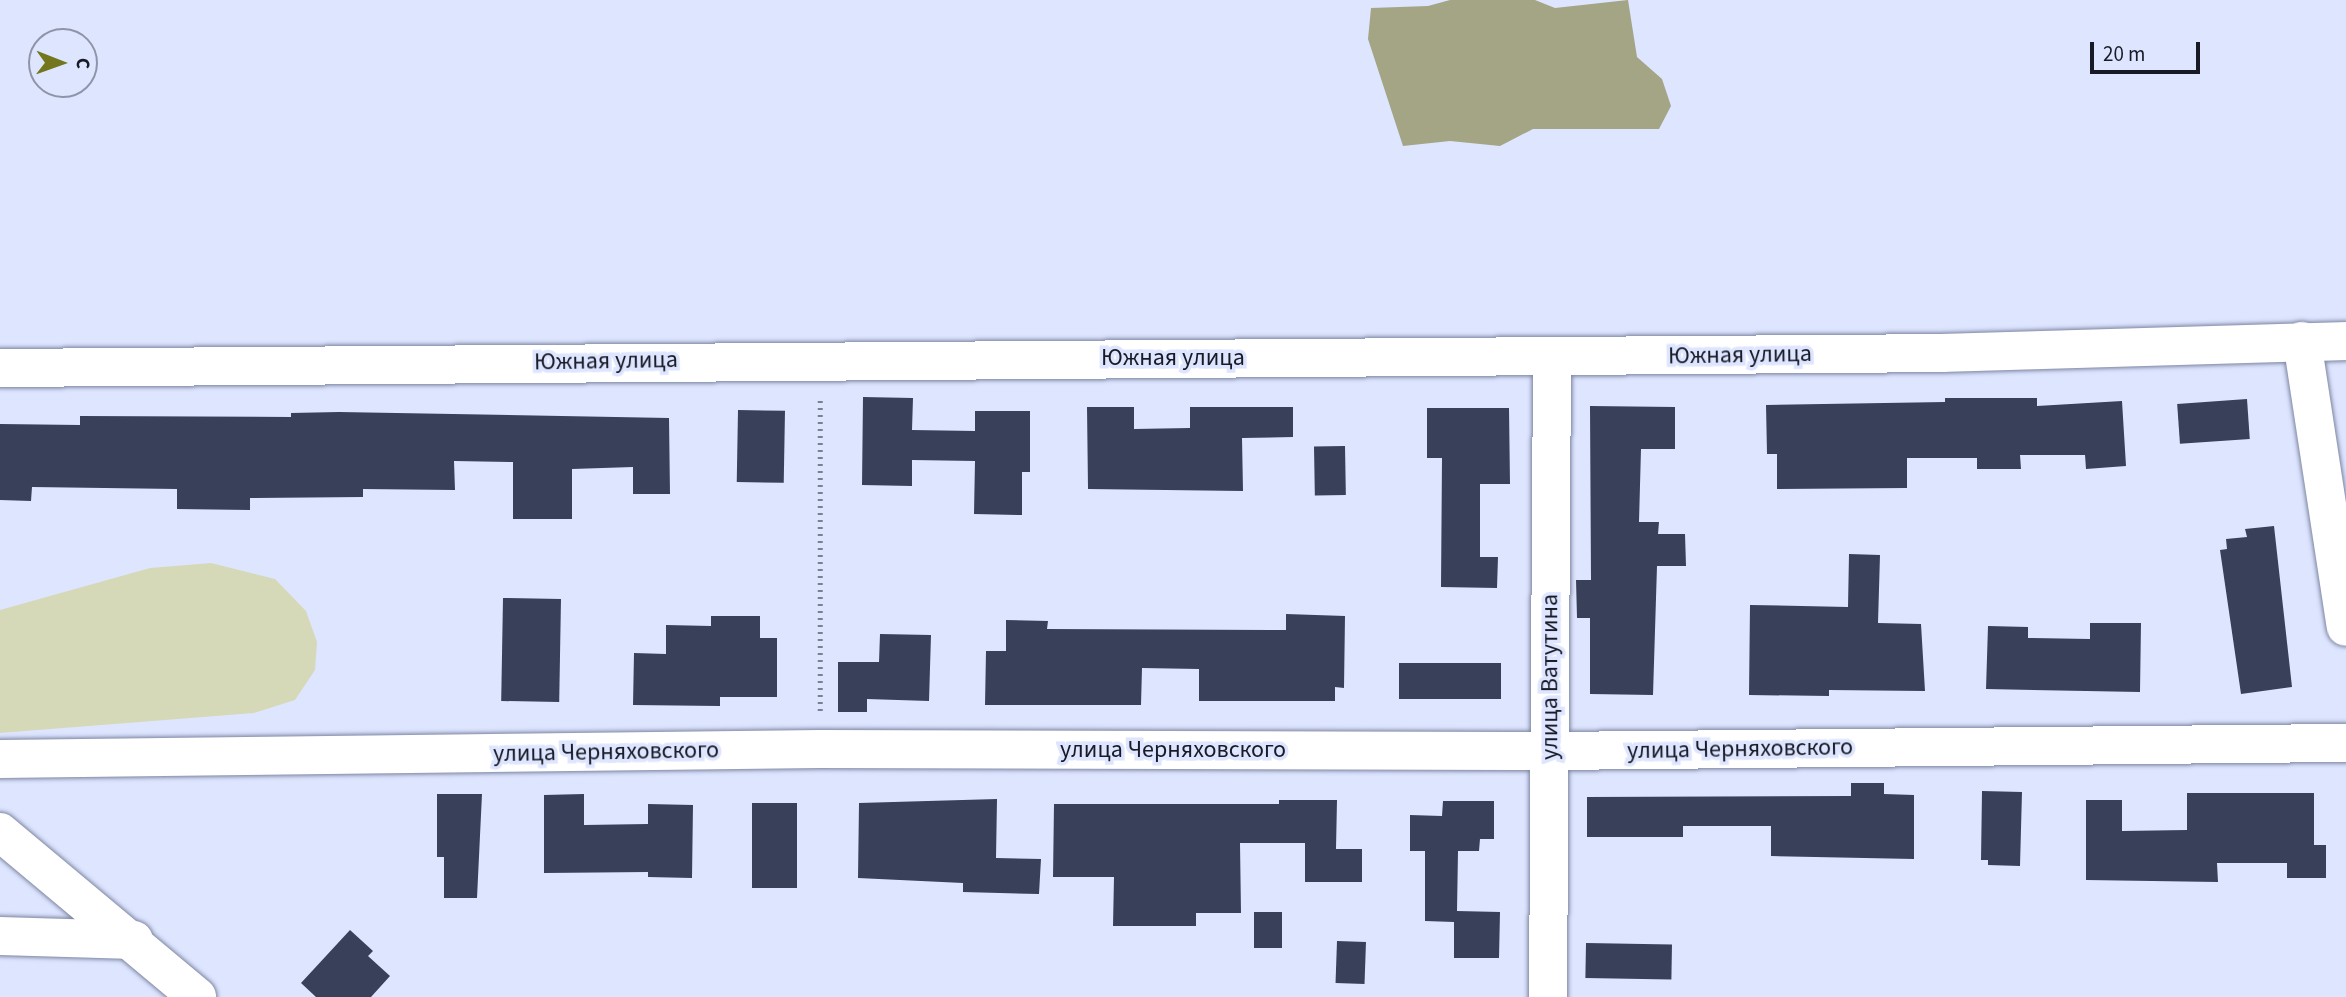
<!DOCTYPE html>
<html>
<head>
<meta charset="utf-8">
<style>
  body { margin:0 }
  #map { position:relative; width:2346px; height:997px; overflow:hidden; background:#dee5ff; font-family:"Source Sans 3",sans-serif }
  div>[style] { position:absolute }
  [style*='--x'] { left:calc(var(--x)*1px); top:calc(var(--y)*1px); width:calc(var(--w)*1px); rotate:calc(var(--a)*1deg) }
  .green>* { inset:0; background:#d6d9b8 }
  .water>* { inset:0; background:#a3a585 }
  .building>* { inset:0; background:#394059; transform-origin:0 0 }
  .path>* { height:4.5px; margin-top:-2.25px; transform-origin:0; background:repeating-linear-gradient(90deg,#7a7f92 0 2px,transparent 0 7px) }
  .roads { filter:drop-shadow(0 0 2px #7d86a2) drop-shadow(0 0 2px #7d86a2) }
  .minor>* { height:38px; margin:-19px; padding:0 19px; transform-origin:19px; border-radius:19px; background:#fff }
  .major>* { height:38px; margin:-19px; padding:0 19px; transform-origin:19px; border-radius:19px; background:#fff }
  span { translate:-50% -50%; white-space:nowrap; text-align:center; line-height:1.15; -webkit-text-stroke:7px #dee5ff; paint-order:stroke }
  .street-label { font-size:24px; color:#181b26 }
  .north { position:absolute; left:28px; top:28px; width:70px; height:70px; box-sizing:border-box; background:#dee5ff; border:2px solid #8f94a8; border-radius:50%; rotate:91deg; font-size:19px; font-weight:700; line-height:28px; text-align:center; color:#181b26 }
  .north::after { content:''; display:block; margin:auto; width:24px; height:32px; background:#73761d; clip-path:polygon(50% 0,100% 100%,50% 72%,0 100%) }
  .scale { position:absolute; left:2090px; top:42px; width:110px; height:32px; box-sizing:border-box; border:4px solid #181b26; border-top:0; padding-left:9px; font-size:21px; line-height:24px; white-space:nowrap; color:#181b26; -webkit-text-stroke:5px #dee5ff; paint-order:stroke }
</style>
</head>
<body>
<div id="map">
  <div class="green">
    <div style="clip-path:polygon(211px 563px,275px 579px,306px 611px,317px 642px,315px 670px,295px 700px,254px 713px,0 733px,0 610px,150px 568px)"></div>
  </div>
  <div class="water">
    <div style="clip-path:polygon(1450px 0,1535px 0,1555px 8px,1628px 0,1637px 57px,1662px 79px,1671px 106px,1659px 129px,1533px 129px,1500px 146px,1450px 141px,1403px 146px,1368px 39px,1371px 8px,1428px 6px)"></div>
  </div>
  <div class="building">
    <div style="clip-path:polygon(863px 397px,913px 398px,912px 430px,975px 431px,975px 411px,1030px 411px,1030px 472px,1022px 472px,1022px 515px,974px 514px,975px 461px,912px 460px,912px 486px,862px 485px)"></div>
    <div style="clip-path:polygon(1945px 398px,2037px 398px,2037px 406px,2122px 401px,2126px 466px,2086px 469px,2085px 455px,2020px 455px,2021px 469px,1977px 469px,1977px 458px,1907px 458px,1907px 488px,1777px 489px,1777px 454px,1767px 454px,1766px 405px,1945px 402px)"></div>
    <div style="left:2247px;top:399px;width:40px;height:70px;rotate:86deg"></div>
    <div style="clip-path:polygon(1590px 406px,1675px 407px,1675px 449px,1641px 449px,1639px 522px,1659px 522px,1658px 534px,1685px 534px,1686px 566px,1657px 566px,1653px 695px,1590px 694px,1590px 618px,1577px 618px,1576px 580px,1591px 580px)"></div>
    <div style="clip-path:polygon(1087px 407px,1134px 407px,1134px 429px,1190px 428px,1190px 407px,1293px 407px,1293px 437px,1242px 438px,1243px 491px,1088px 489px)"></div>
    <div style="clip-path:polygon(1427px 408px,1509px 408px,1510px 484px,1480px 484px,1480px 557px,1498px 557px,1497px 588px,1441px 587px,1442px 458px,1427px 458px)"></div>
    <div style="left:738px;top:410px;width:47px;height:72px;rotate:1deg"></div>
    <div style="clip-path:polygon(339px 412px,669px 418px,670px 494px,633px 494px,633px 467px,572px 469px,572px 519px,513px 519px,513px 462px,454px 461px,455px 490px,363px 489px,363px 497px,250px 498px,250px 510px,177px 509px,177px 489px,32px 487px,31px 501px,0 500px,0 424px,80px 425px,80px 416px,291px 417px,291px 413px)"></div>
    <div style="left:1345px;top:446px;width:49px;height:31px;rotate:89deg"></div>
    <div style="clip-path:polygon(2274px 526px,2292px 687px,2241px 694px,2220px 550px,2227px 549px,2226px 539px,2247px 537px,2245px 529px)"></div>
    <div style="clip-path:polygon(1849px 554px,1880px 555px,1878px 623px,1921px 624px,1925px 691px,1829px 690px,1829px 696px,1749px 695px,1750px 605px,1848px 607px)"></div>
    <div style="left:503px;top:598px;width:58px;height:103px;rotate:1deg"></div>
    <div style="clip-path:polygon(1286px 614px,1345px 616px,1344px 688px,1335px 687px,1335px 701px,1199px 701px,1199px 669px,1142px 668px,1141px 705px,985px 705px,986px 651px,1006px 651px,1006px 620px,1048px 621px,1047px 629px,1286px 630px)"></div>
    <div style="clip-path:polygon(711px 616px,760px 616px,760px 638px,777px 638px,777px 697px,720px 697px,720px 706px,633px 705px,634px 653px,666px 654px,666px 625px,711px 626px)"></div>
    <div style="clip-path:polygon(2090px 623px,2141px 623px,2140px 692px,1986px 689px,1988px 626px,2028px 627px,2028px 638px,2090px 639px)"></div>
    <div style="clip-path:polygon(880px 634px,931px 635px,929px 701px,867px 699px,867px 712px,838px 712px,838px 662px,879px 662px)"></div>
    <div style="left:1501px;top:663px;width:36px;height:102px;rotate:90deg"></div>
    <div style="clip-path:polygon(1851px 783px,1884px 783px,1884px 794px,1914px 795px,1914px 859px,1771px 856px,1771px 826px,1683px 826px,1683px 837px,1587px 837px,1587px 797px,1851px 796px)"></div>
    <div style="clip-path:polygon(1982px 791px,2022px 792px,2020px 866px,1988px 865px,1988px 860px,1981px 860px)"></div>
    <div style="clip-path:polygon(2187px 793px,2314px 793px,2314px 845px,2326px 845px,2326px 878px,2287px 878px,2287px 863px,2217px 863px,2218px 882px,2086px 880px,2086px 800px,2122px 800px,2122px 831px,2187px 830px)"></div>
    <div style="clip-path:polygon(437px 794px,482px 794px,477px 898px,444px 898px,444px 857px,437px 857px)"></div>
    <div style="clip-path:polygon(584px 794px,584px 825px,648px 824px,648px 804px,693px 805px,692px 878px,648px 877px,648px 872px,544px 873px,544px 795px)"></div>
    <div style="clip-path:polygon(997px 799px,996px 858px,1041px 859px,1039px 894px,963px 892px,963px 883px,858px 878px,859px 803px)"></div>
    <div style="clip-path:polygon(1279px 800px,1337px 800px,1336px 849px,1362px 849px,1362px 882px,1305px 882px,1305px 843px,1240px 843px,1241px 913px,1196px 913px,1196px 926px,1113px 926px,1114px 877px,1053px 877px,1054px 804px,1279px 804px)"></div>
    <div style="clip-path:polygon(1443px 801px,1494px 801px,1494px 839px,1480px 839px,1479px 851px,1458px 851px,1457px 911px,1500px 912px,1499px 958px,1454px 958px,1454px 922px,1425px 921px,1425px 851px,1410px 851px,1410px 815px,1442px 816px)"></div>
    <div style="left:752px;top:803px;width:45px;height:85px"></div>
    <div style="left:1254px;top:912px;width:28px;height:36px"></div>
    <div style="clip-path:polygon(350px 930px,373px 951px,368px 956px,390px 976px,371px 997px,316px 997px,301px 983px)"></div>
    <div style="left:1337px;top:941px;width:29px;height:42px;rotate:2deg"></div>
    <div style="left:1586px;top:943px;width:86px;height:35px;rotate:1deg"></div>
  </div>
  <div class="path">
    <div style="--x:820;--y:711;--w:313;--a:-90"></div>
  </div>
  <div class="roads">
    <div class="minor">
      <div style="--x:2302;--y:341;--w:289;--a:81.3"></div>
      <div style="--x:0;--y:368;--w:1943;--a:-0.44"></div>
      <div style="--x:1943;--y:353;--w:403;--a:-1.7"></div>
      <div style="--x:0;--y:759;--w:820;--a:-0.7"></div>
      <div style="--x:820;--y:749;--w:730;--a:0.16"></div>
      <div style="--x:1550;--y:751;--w:796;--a:-0.58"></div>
      <div style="--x:0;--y:936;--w:134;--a:1.7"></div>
      <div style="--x:1548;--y:997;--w:640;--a:-89.64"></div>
    </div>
    <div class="major">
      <div style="--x:0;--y:832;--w:257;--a:39.9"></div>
    </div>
  </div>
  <div class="street-label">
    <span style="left:1740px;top:355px;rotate:-1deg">Южная улица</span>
    <span style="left:1173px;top:358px">Южная улица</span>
    <span style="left:606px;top:361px;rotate:-1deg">Южная улица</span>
    <span style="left:1550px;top:677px;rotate:-90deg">улица Ватутина</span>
    <span style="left:1740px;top:749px;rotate:-1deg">улица Черняховского</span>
    <span style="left:1173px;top:750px">улица Черняховского</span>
    <span style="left:606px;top:752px;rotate:-1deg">улица Черняховского</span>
  </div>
  <div class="north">С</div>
  <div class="scale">20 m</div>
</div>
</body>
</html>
